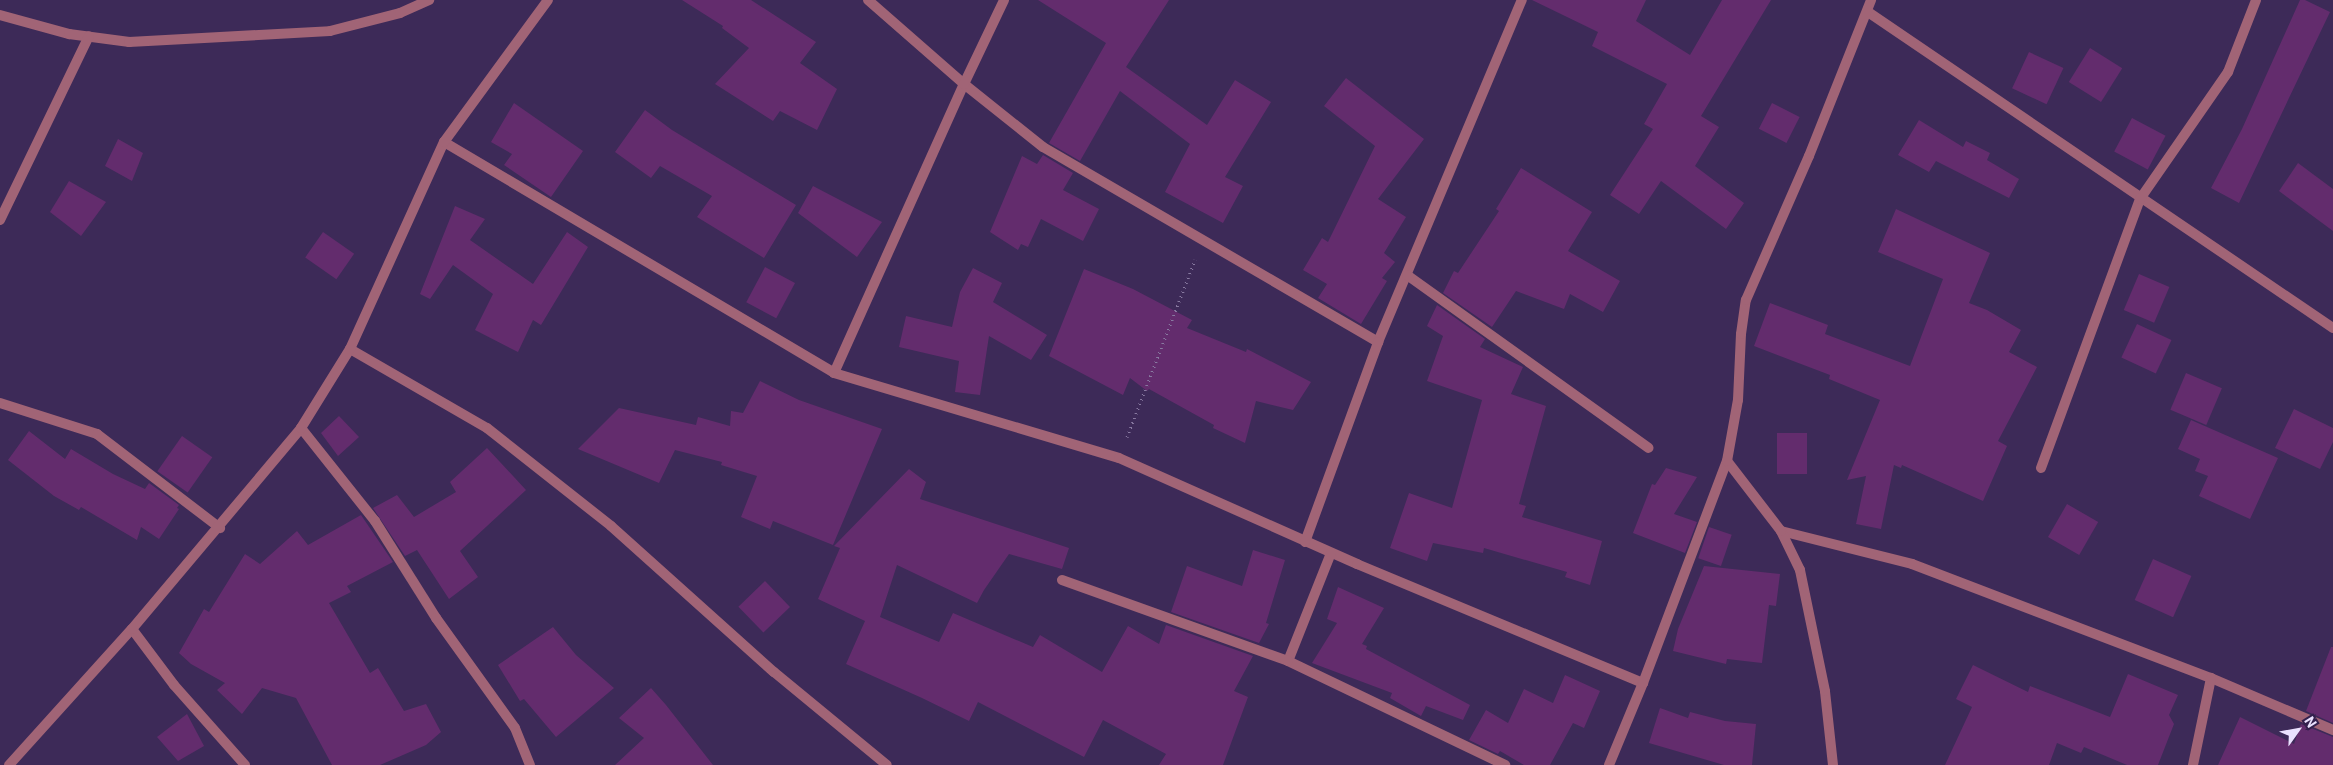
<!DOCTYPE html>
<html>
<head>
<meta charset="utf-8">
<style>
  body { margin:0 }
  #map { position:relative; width:2333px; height:765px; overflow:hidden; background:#3d2a58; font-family:Roboto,sans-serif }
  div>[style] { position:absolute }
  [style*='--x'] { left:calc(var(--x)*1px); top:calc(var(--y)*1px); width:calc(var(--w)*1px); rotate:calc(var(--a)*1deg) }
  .building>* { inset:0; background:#632c6d; transform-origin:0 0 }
  .path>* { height:3px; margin-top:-1.5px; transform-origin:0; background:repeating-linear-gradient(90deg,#8879a0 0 1px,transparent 0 5px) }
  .minor>* { height:10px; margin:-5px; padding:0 5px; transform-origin:5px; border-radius:5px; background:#a16476 }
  span { translate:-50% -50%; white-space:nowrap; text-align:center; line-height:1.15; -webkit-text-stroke:4px #33204d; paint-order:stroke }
  .north { position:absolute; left:2273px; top:705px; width:50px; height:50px; -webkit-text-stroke:4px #33204d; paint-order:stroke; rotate:58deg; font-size:14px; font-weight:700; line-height:20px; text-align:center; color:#eae1fe }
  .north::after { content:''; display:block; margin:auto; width:18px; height:22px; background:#eae1fe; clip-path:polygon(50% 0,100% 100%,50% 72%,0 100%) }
</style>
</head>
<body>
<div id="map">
  <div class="building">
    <div style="clip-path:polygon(682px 0,751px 0,816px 42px,800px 63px,837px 89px,817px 130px,780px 111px,773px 121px,715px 84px,749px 48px,722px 28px,723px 26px)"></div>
    <div style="clip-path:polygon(1038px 0,1169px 0,1126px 67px,1207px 125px,1235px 80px,1271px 102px,1225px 177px,1243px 186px,1223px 223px,1165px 192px,1190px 144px,1120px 91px,1080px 161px,1049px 143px,1106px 43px)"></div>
    <div style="clip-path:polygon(1532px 0,1646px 0,1636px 21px,1690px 55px,1722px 0,1771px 0,1701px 116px,1719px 127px,1695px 166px,1744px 203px,1726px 229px,1661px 181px,1639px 214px,1610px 195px,1653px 129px,1644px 124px,1667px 84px,1592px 46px,1598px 32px)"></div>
    <div style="clip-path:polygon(2300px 0,2305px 0,2330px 12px,2239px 203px,2211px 188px,2242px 129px)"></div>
    <div style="left:2090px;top:48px;width:38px;height:40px;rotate:32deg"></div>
    <div style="left:2029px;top:52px;width:38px;height:40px;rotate:25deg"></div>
    <div style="clip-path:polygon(1346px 78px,1424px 139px,1378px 199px,1406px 217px,1384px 253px,1395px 262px,1382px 278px,1387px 281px,1361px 324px,1318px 298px,1327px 284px,1303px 270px,1322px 238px,1328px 242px,1375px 146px,1324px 106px)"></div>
    <div style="clip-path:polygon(514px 103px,583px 151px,551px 197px,504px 165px,512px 154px,491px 142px)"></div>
    <div style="left:1772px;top:103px;width:31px;height:29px;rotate:27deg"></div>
    <div style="clip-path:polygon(645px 110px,672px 130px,796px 205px,764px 258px,697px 217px,712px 196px,660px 166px,651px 178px,615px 152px)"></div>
    <div style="left:2132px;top:118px;width:38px;height:38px;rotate:28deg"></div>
    <div style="clip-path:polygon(1919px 120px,1963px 147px,1966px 141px,1990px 153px,1987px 160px,2019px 179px,2009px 198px,1936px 161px,1929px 172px,1898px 155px)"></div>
    <div style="clip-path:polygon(118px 139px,143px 153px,132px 181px,105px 166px)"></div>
    <div style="clip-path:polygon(1043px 155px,1073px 173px,1063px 190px,1099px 209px,1083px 241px,1041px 219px,1028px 247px,1021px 244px,1018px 250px,990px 232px,1022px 156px,1037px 164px)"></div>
    <div style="clip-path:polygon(2298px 163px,2333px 189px,2333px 231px,2279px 191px)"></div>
    <div style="clip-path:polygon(1521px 168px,1592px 212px,1568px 251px,1620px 281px,1603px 312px,1570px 294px,1564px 309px,1516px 291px,1492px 327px,1443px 293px,1454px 271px,1458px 273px,1499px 211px,1496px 209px)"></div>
    <div style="clip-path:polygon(69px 181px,106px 202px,81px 236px,50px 212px)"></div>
    <div style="clip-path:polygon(813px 186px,882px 222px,857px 257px,798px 213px)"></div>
    <div style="clip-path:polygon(455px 206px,485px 219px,470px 240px,533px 284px,567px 232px,588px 247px,541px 325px,533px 320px,518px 352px,475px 330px,493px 294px,453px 265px,430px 299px,420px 294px)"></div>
    <div style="clip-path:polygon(1896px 209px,1990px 253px,1969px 303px,1987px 310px,2021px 330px,2009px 352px,2037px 367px,1998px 441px,2007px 446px,1983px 501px,1902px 465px,1901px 468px,1894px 465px,1881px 529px,1856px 524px,1866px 476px,1847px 480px,1880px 400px,1829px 379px,1830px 375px,1754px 346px,1770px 303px,1828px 325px,1825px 334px,1910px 366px,1943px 279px,1878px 252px)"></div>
    <div style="left:323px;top:232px;width:38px;height:31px;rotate:35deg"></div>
    <div style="left:765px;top:267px;width:34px;height:40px;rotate:28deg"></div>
    <div style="clip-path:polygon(973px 268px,1002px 283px,993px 302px,1047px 335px,1031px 360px,989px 336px,980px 395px,955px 392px,959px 361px,899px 347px,906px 316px,952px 327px,960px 292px)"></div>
    <div style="clip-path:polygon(1084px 269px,1133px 289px,1192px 320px,1187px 328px,1246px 352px,1247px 349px,1311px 382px,1293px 410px,1256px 401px,1245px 443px,1213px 428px,1214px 425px,1149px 389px,1147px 391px,1130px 378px,1123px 395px,1049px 356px)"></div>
    <div style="left:2139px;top:274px;width:33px;height:39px;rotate:23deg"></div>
    <div style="clip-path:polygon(1437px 305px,1485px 339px,1480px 347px,1523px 367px,1511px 394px,1546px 406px,1519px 504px,1526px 506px,1522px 517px,1602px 541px,1590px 585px,1565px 577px,1567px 572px,1484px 548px,1483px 553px,1433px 543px,1427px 561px,1390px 548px,1409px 493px,1452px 508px,1482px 400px,1427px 381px,1443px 336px,1427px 326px)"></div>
    <div style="left:2137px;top:324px;width:38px;height:37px;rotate:25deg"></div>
    <div style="left:2186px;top:373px;width:39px;height:40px;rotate:23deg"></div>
    <div style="clip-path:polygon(760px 381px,799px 400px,882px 429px,833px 545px,773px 521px,770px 529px,741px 517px,757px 476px,721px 465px,722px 462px,675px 450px,659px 483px,578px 449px,619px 408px,696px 425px,698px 417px,730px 426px,731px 411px,743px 413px)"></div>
    <div style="clip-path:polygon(2294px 409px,2333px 428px,2333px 442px,2320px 469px,2275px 448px)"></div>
    <div style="clip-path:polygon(339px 416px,359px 437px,338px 456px,321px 433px)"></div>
    <div style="clip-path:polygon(2191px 420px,2278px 458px,2250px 519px,2199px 496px,2208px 476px,2195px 471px,2200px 459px,2178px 449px)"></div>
    <div style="clip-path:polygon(29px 431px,65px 459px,71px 449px,113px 474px,145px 489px,149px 483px,179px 505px,177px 508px,179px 509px,159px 539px,141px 527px,137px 540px,81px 507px,79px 510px,54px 496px,8px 460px)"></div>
    <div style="left:1777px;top:433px;width:30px;height:41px"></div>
    <div style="left:182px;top:436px;width:37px;height:43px;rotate:35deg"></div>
    <div style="clip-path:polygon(487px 448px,526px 490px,460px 551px,478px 577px,449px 599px,417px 550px,405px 556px,373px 508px,397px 495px,414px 517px,456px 492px,450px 482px)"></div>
    <div style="clip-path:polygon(1666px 468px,1697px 477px,1674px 514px,1697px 522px,1685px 553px,1633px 533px,1652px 484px,1655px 485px)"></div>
    <div style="clip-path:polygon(909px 469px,926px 482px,920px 499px,1069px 548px,1062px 569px,1009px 554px,984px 590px,977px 603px,897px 565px,880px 617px,939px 642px,953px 613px,1033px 647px,1040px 635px,1102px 672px,1128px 626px,1159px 644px,1166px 625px,1253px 656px,1234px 691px,1248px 697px,1223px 765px,1159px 765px,1166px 754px,1103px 720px,1084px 757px,978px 702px,969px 721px,922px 698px,846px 664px,865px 621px,818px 599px,840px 548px,834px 546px)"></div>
    <div style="left:2067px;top:504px;width:36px;height:38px;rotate:30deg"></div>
    <div style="clip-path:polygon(361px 515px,393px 562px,347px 586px,351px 592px,329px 603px,370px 673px,378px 668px,404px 711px,426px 704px,441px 732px,426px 745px,380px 765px,332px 765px,296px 698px,262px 688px,242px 714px,217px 690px,225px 683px,191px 664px,179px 653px,204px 609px,209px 612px,245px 554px,260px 564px,297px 531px,308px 545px)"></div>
    <div style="left:1709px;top:527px;width:24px;height:33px;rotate:19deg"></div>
    <div style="clip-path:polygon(1253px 550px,1285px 560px,1266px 623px,1269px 624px,1259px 643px,1171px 612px,1187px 566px,1242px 586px)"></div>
    <div style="left:2153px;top:559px;width:42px;height:45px;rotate:24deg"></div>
    <div style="clip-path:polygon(1704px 566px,1780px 574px,1776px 606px,1769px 605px,1762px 663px,1727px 659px,1726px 664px,1673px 651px,1678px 629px)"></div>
    <div style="left:765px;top:581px;width:36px;height:37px;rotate:46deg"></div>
    <div style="clip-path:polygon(1338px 587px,1384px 608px,1362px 644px,1367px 646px,1366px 649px,1470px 705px,1463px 720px,1426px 706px,1421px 716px,1390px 698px,1392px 693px,1312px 663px,1337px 623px,1327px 619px)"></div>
    <div style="clip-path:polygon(553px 627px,576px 655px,614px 688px,556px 737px,524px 699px,520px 701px,498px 665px)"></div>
    <div style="clip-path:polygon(2331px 647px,2333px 647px,2333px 723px,2306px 711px)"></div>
    <div style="clip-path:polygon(1973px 665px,2028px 692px,2030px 686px,2110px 717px,2128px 674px,2178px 695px,2169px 715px,2174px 724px,2158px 765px,2127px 765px,2084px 747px,2081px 753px,2057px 743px,2049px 765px,1945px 765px,1972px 707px,1956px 699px)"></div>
    <div style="clip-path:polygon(1565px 675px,1600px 691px,1584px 728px,1573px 723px,1550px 765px,1524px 765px,1500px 751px,1498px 754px,1469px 740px,1486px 710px,1508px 723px,1524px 689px,1553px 703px)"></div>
    <div style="clip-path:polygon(651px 688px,666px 705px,713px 765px,615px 765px,644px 738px,619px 718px)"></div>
    <div style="clip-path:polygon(1660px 708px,1688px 718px,1690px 712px,1725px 721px,1756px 724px,1752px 765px,1724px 765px,1649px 743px)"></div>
    <div style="clip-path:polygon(187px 714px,204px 746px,178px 761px,157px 737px)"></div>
    <div style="clip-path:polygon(2240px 717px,2294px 744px,2301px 724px,2333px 737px,2333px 765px,2218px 765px)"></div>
  </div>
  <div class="path">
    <div style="--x:1127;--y:437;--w:190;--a:-69"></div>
  </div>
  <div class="minor">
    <div style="--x:868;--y:0;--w:128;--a:41.2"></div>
    <div style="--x:964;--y:84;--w:101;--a:38.6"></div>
    <div style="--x:1043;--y:147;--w:388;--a:30.2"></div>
    <div style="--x:1378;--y:342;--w:371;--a:-67.2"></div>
    <div style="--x:1868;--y:12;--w:562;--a:34.2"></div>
    <div style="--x:0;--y:15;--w:72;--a:15.4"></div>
    <div style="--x:69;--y:34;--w:61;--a:7.6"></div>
    <div style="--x:129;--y:42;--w:201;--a:-3.1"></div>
    <div style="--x:330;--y:31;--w:72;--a:-14.4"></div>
    <div style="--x:400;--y:13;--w:32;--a:-24"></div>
    <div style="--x:444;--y:142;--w:453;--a:30.6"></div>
    <div style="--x:834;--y:373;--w:297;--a:16.6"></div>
    <div style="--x:1119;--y:458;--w:261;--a:24"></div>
    <div style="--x:1357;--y:564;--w:310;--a:22.6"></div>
    <div style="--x:0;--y:220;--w:204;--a:-64.2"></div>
    <div style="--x:1407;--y:275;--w:297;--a:35.6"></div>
    <div style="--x:350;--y:349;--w:158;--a:30"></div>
    <div style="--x:487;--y:428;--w:158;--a:38.3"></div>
    <div style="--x:611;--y:526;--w:219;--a:41.9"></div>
    <div style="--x:774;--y:672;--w:146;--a:39.5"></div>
    <div style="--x:834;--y:373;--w:317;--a:-65.8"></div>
    <div style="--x:964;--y:84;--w:93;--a:-64.5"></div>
    <div style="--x:0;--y:403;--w:102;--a:17.7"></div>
    <div style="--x:97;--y:434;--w:155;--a:37.4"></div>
    <div style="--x:301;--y:428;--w:119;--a:51.5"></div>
    <div style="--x:375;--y:521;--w:115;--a:57.8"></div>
    <div style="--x:436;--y:618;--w:135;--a:54.3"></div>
    <div style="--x:515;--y:728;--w:40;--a:68"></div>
    <div style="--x:2041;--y:468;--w:287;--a:-69.8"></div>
    <div style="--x:2140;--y:199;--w:155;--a:-55.3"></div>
    <div style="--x:2228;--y:72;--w:77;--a:-68.7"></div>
    <div style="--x:1781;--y:531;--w:135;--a:14.1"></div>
    <div style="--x:1912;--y:564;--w:320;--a:20.9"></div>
    <div style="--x:2211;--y:678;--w:133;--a:23.1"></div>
    <div style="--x:1305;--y:542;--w:213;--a:-69.9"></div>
    <div style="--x:1331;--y:553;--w:116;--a:111.7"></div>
    <div style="--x:1288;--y:661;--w:241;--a:25.6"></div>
    <div style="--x:1062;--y:580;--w:240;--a:19.7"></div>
    <div style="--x:132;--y:629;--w:70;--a:53.1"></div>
    <div style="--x:174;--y:685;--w:107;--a:48.4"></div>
    <div style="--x:9;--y:765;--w:183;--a:-47.9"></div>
    <div style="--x:132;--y:629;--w:263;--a:-49.9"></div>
    <div style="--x:301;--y:428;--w:93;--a:-58.2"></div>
    <div style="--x:350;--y:349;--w:227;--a:-65.6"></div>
    <div style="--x:444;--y:142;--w:176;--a:-53.8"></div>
    <div style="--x:1609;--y:765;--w:89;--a:-67.5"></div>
    <div style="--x:1643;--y:683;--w:237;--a:-69.3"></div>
    <div style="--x:1833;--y:765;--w:74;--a:-96.2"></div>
    <div style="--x:1825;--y:691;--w:124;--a:-101.7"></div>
    <div style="--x:1800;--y:570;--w:43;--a:-116"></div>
    <div style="--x:1781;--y:531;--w:88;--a:-127.6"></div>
    <div style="--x:1727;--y:461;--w:62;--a:-79.8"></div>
    <div style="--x:1738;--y:400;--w:66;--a:-87.4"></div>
    <div style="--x:1741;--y:334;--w:34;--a:-82"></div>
    <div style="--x:1746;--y:300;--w:157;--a:-66.4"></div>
    <div style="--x:1809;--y:156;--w:168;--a:-68.3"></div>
    <div style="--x:2193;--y:765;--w:89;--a:-78.3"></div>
  </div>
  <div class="north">N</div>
</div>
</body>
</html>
